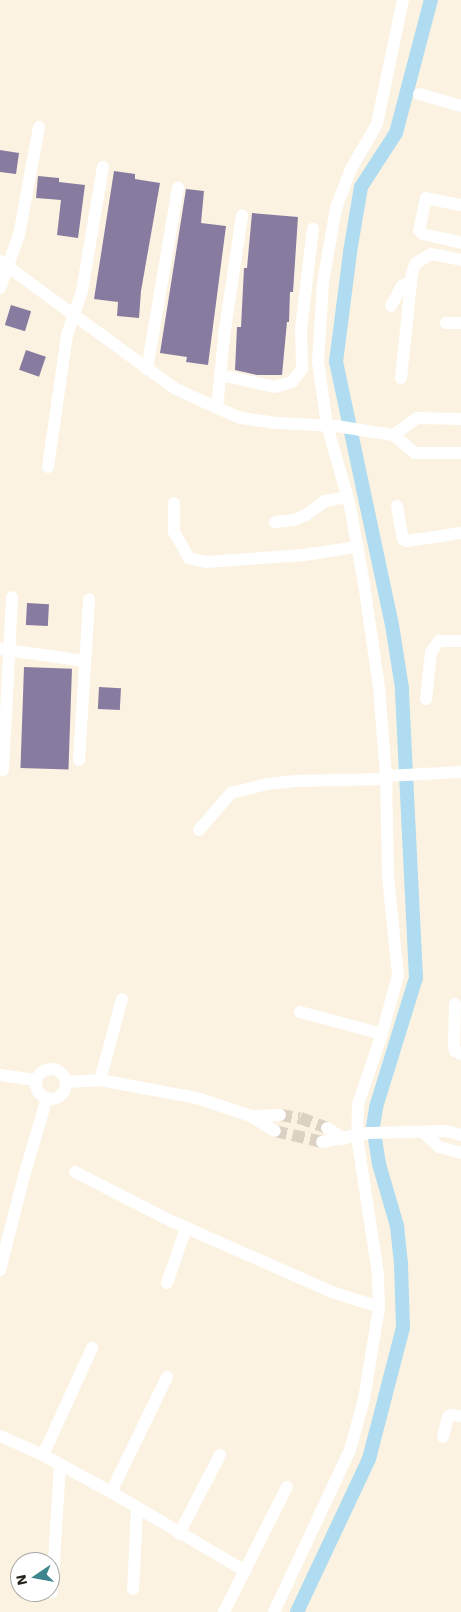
<!DOCTYPE html>
<html>
<head>
<meta charset="utf-8">
<style>
  body { margin:0 }
  #map { position:relative; width:461px; height:1612px; overflow:hidden; background:#fcf2e1; font-family:"Work Sans",sans-serif }
  div>[style] { position:absolute }
  [style*='--x'] { left:calc(var(--x)*1px); top:calc(var(--y)*1px); width:calc(var(--w)*1px); rotate:calc(var(--a)*1deg) }
  .canal>* { height:14px; margin:-7px; padding:0 7px; transform-origin:7px; border-radius:7px; background:#afdcf0 }
  .building>* { inset:0; background:#877c9f; transform-origin:0 0 }
  .minor-tunnel>* { height:12px; margin-top:-6px; transform-origin:0; background:repeating-linear-gradient(90deg,#dbd2c3 0 12px,transparent 0 18px) }
  .minor>* { height:12px; margin:-6px; padding:0 6px; transform-origin:6px; border-radius:6px; background:#fff }
  .minor>.ring { margin:-6px; padding:0; box-sizing:content-box; background:none; border:12px solid #fff; border-radius:50% }
  span { translate:-50% -50%; white-space:nowrap; text-align:center; line-height:1.15; -webkit-text-stroke:4px #fff; paint-order:stroke }
  .north { position:absolute; left:10px; top:1552px; width:50px; height:50px; box-sizing:border-box; background:#fff; border:1px solid #a7a6a3; border-radius:50%; rotate:258deg; font-size:14px; font-weight:700; line-height:20px; text-align:center; color:#232019 }
  .north::after { content:''; display:block; margin:auto; width:18px; height:22px; background:#3e858d; clip-path:polygon(50% 0,100% 100%,50% 72%,0 100%) }
</style>
</head>
<body>
<div id="map">
  <div class="canal">
    <div style="--x:297;--y:1612;--w:169;--a:-64.8"></div>
    <div style="--x:369;--y:1459;--w:135;--a:-75.5"></div>
    <div style="--x:403;--y:1328;--w:64;--a:-91.8"></div>
    <div style="--x:401;--y:1264;--w:38;--a:-96"></div>
    <div style="--x:397;--y:1226;--w:65;--a:-106.2"></div>
    <div style="--x:379;--y:1164;--w:37;--a:-99"></div>
    <div style="--x:373;--y:1127;--w:20;--a:-81"></div>
    <div style="--x:376;--y:1107;--w:135;--a:-72.8"></div>
    <div style="--x:416;--y:978;--w:290;--a:-92.8"></div>
    <div style="--x:402;--y:688;--w:64;--a:-99"></div>
    <div style="--x:392;--y:625;--w:269;--a:-102"></div>
    <div style="--x:336;--y:362;--w:111;--a:-82.7"></div>
    <div style="--x:350;--y:252;--w:66;--a:-80.4"></div>
    <div style="--x:361;--y:187;--w:64;--a:-57.1"></div>
    <div style="--x:396;--y:133;--w:138;--a:-75.3"></div>
  </div>
  <div class="building">
    <div style="clip-path:polygon(0 150px,19px 153px,16px 174px,0 172px)"></div>
    <div style="clip-path:polygon(114px 171px,135px 174px,135px 179px,160px 183px,141px 291px,139px 318px,117px 316px,118px 302px,94px 299px)"></div>
    <div style="clip-path:polygon(38px 176px,59px 178px,59px 182px,85px 185px,78px 238px,57px 235px,61px 200px,36px 198px)"></div>
    <div style="clip-path:polygon(186px 189px,204px 191px,201px 223px,226px 226px,208px 365px,186px 362px,187px 357px,160px 353px)"></div>
    <div style="clip-path:polygon(252px 213px,298px 217px,293px 292px,290px 292px,289px 322px,287px 322px,282px 375px,257px 375px,235px 370px,237px 327px,241px 327px,244px 268px,247px 268px)"></div>
    <div style="left:11px;top:305px;width:21px;height:21px;rotate:17deg"></div>
    <div style="left:26px;top:350px;width:21px;height:21px;rotate:19deg"></div>
    <div style="left:27px;top:603px;width:22px;height:22px;rotate:3deg"></div>
    <div style="left:24px;top:667px;width:48px;height:101px;rotate:2deg"></div>
    <div style="left:99px;top:687px;width:22px;height:22px;rotate:3deg"></div>
  </div>
  <div class="minor-tunnel">
    <div style="--x:280;--y:1115;--w:20;--a:9"></div>
    <div style="--x:300;--y:1118;--w:29;--a:20"></div>
    <div style="--x:275;--y:1131;--w:48;--a:13.2"></div>
  </div>
  <div class="minor">
    <div style="--x:419;--y:94;--w:44;--a:15.9"></div>
    <div style="--x:461;--y:205;--w:36;--a:-169"></div>
    <div style="--x:426;--y:198;--w:33;--a:102"></div>
    <div style="--x:419;--y:230;--w:6;--a:45"></div>
    <div style="--x:423;--y:234;--w:39;--a:13"></div>
    <div style="--x:0;--y:261;--w:215;--a:36.1"></div>
    <div style="--x:174;--y:388;--w:47;--a:24.9"></div>
    <div style="--x:217;--y:408;--w:26;--a:23"></div>
    <div style="--x:241;--y:418;--w:36;--a:8"></div>
    <div style="--x:277;--y:423;--w:59;--a:2.9"></div>
    <div style="--x:336;--y:426;--w:58;--a:9"></div>
    <div style="--x:393;--y:435;--w:28;--a:39"></div>
    <div style="--x:415;--y:453;--w:46;--a:0"></div>
    <div style="--x:0;--y:288;--w:56;--a:-70.3"></div>
    <div style="--x:19;--y:235;--w:110;--a:-79.5"></div>
    <div style="--x:391;--y:306;--w:23;--a:-61"></div>
    <div style="--x:402;--y:286;--w:10;--a:-29"></div>
    <div style="--x:446;--y:323;--w:15;--a:0"></div>
    <div style="--x:147;--y:369;--w:184;--a:-80.3"></div>
    <div style="--x:220;--y:375;--w:56;--a:12.3"></div>
    <div style="--x:275;--y:387;--w:18;--a:-16"></div>
    <div style="--x:292;--y:382;--w:16;--a:-52"></div>
    <div style="--x:302;--y:369;--w:40;--a:-91.4"></div>
    <div style="--x:301;--y:329;--w:101;--a:-83.2"></div>
    <div style="--x:401;--y:378;--w:106;--a:-84"></div>
    <div style="--x:412;--y:273;--w:11;--a:-68"></div>
    <div style="--x:416;--y:263;--w:17;--a:-31"></div>
    <div style="--x:431;--y:254;--w:31;--a:11"></div>
    <div style="--x:217;--y:408;--w:72;--a:-84.4"></div>
    <div style="--x:224;--y:336;--w:122;--a:-81.5"></div>
    <div style="--x:393;--y:435;--w:29;--a:-35"></div>
    <div style="--x:417;--y:418;--w:44;--a:1.3"></div>
    <div style="--x:48;--y:467;--w:133;--a:-81.8"></div>
    <div style="--x:67;--y:335;--w:46;--a:-71.2"></div>
    <div style="--x:82;--y:291;--w:126;--a:-80.4"></div>
    <div style="--x:174;--y:503;--w:29;--a:90"></div>
    <div style="--x:174;--y:532;--w:30;--a:60"></div>
    <div style="--x:189;--y:558;--w:17;--a:13"></div>
    <div style="--x:206;--y:562;--w:98;--a:-4.1"></div>
    <div style="--x:304;--y:555;--w:54;--a:-8.6"></div>
    <div style="--x:397;--y:506;--w:34;--a:80"></div>
    <div style="--x:403;--y:539;--w:4;--a:27"></div>
    <div style="--x:407;--y:541;--w:55;--a:-8.4"></div>
    <div style="--x:275;--y:522;--w:19;--a:-6"></div>
    <div style="--x:294;--y:520;--w:13;--a:-23"></div>
    <div style="--x:306;--y:515;--w:24;--a:-36"></div>
    <div style="--x:325;--y:501;--w:22;--a:-10"></div>
    <div style="--x:0;--y:649;--w:86;--a:8"></div>
    <div style="--x:426;--y:699;--w:47;--a:-83.9"></div>
    <div style="--x:431;--y:652;--w:14;--a:-54"></div>
    <div style="--x:439;--y:641;--w:22;--a:0"></div>
    <div style="--x:79;--y:760;--w:161;--a:-86.4"></div>
    <div style="--x:3;--y:770;--w:173;--a:-87"></div>
    <div style="--x:386;--y:776;--w:75;--a:-3.1"></div>
    <div style="--x:199;--y:830;--w:49;--a:-49.1"></div>
    <div style="--x:231;--y:793;--w:37;--a:-14"></div>
    <div style="--x:267;--y:784;--w:27;--a:-6"></div>
    <div style="--x:294;--y:781;--w:92;--a:-1.2"></div>
    <div style="--x:455;--y:1004;--w:42;--a:91.4"></div>
    <div style="--x:454;--y:1046;--w:5;--a:79"></div>
    <div style="--x:455;--y:1051;--w:7;--a:27"></div>
    <div style="--x:300;--y:1012;--w:85;--a:15"></div>
    <div class="ring" style="left:36px;top:1069px;width:18px;height:18px"></div>
    <div style="--x:0;--y:1075;--w:36;--a:8"></div>
    <div style="--x:100;--y:1080;--w:84;--a:-74.8"></div>
    <div style="--x:66;--y:1082;--w:34;--a:-3"></div>
    <div style="--x:100;--y:1080;--w:99;--a:10.5"></div>
    <div style="--x:197;--y:1098;--w:57;--a:18.4"></div>
    <div style="--x:251;--y:1116;--w:28;--a:32"></div>
    <div style="--x:251;--y:1116;--w:29;--a:-2"></div>
    <div style="--x:327;--y:1128;--w:20;--a:33"></div>
    <div style="--x:424;--y:1133;--w:21;--a:43"></div>
    <div style="--x:439;--y:1147;--w:23;--a:15"></div>
    <div style="--x:322;--y:1142;--w:48;--a:-10.8"></div>
    <div style="--x:369;--y:1133;--w:77;--a:-1.5"></div>
    <div style="--x:446;--y:1131;--w:16;--a:15"></div>
    <div style="--x:75;--y:1172;--w:108;--a:27"></div>
    <div style="--x:171;--y:1221;--w:176;--a:23.8"></div>
    <div style="--x:332;--y:1292;--w:49;--a:17.7"></div>
    <div style="--x:0;--y:1270;--w:97;--a:-75.7"></div>
    <div style="--x:24;--y:1176;--w:81;--a:-73.6"></div>
    <div style="--x:167;--y:1283;--w:58;--a:-70.9"></div>
    <div style="--x:0;--y:1436;--w:47;--a:23.8"></div>
    <div style="--x:43;--y:1455;--w:77;--a:28.6"></div>
    <div style="--x:111;--y:1492;--w:156;--a:30.5"></div>
    <div style="--x:443;--y:1437;--w:21;--a:-76"></div>
    <div style="--x:448;--y:1417;--w:4;--a:-34"></div>
    <div style="--x:451;--y:1415;--w:10;--a:6"></div>
    <div style="--x:43;--y:1455;--w:118;--a:-65.4"></div>
    <div style="--x:111;--y:1492;--w:128;--a:-64"></div>
    <div style="--x:179;--y:1534;--w:89;--a:-62.6"></div>
    <div style="--x:133;--y:1589;--w:80;--a:-87.1"></div>
    <div style="--x:52;--y:1592;--w:127;--a:-86.4"></div>
    <div style="--x:224;--y:1612;--w:140;--a:-63.3"></div>
    <div style="--x:274;--y:1612;--w:179;--a:-64.9"></div>
    <div style="--x:350;--y:1450;--w:53;--a:-74.6"></div>
    <div style="--x:364;--y:1399;--w:93;--a:-80.7"></div>
    <div style="--x:379;--y:1307;--w:33;--a:-92"></div>
    <div style="--x:378;--y:1274;--w:139;--a:-98.7"></div>
    <div style="--x:357;--y:1137;--w:33;--a:-88"></div>
    <div style="--x:358;--y:1104;--w:74;--a:-71.1"></div>
    <div style="--x:382;--y:1034;--w:61;--a:-74.8"></div>
    <div style="--x:398;--y:975;--w:99;--a:-95.8"></div>
    <div style="--x:388;--y:877;--w:101;--a:-91.1"></div>
    <div style="--x:386;--y:776;--w:89;--a:-94.5"></div>
    <div style="--x:379;--y:687;--w:104;--a:-98.3"></div>
    <div style="--x:364;--y:584;--w:79;--a:-100.2"></div>
    <div style="--x:350;--y:506;--w:84;--a:-105.9"></div>
    <div style="--x:327;--y:425;--w:64;--a:-98.1"></div>
    <div style="--x:318;--y:362;--w:80;--a:-86.4"></div>
    <div style="--x:323;--y:282;--w:75;--a:-80"></div>
    <div style="--x:336;--y:208;--w:42;--a:-69"></div>
    <div style="--x:351;--y:169;--w:52;--a:-60"></div>
    <div style="--x:377;--y:124;--w:127;--a:-78.2"></div>
  </div>
  <div class="north">N</div>
</div>
</body>
</html>
